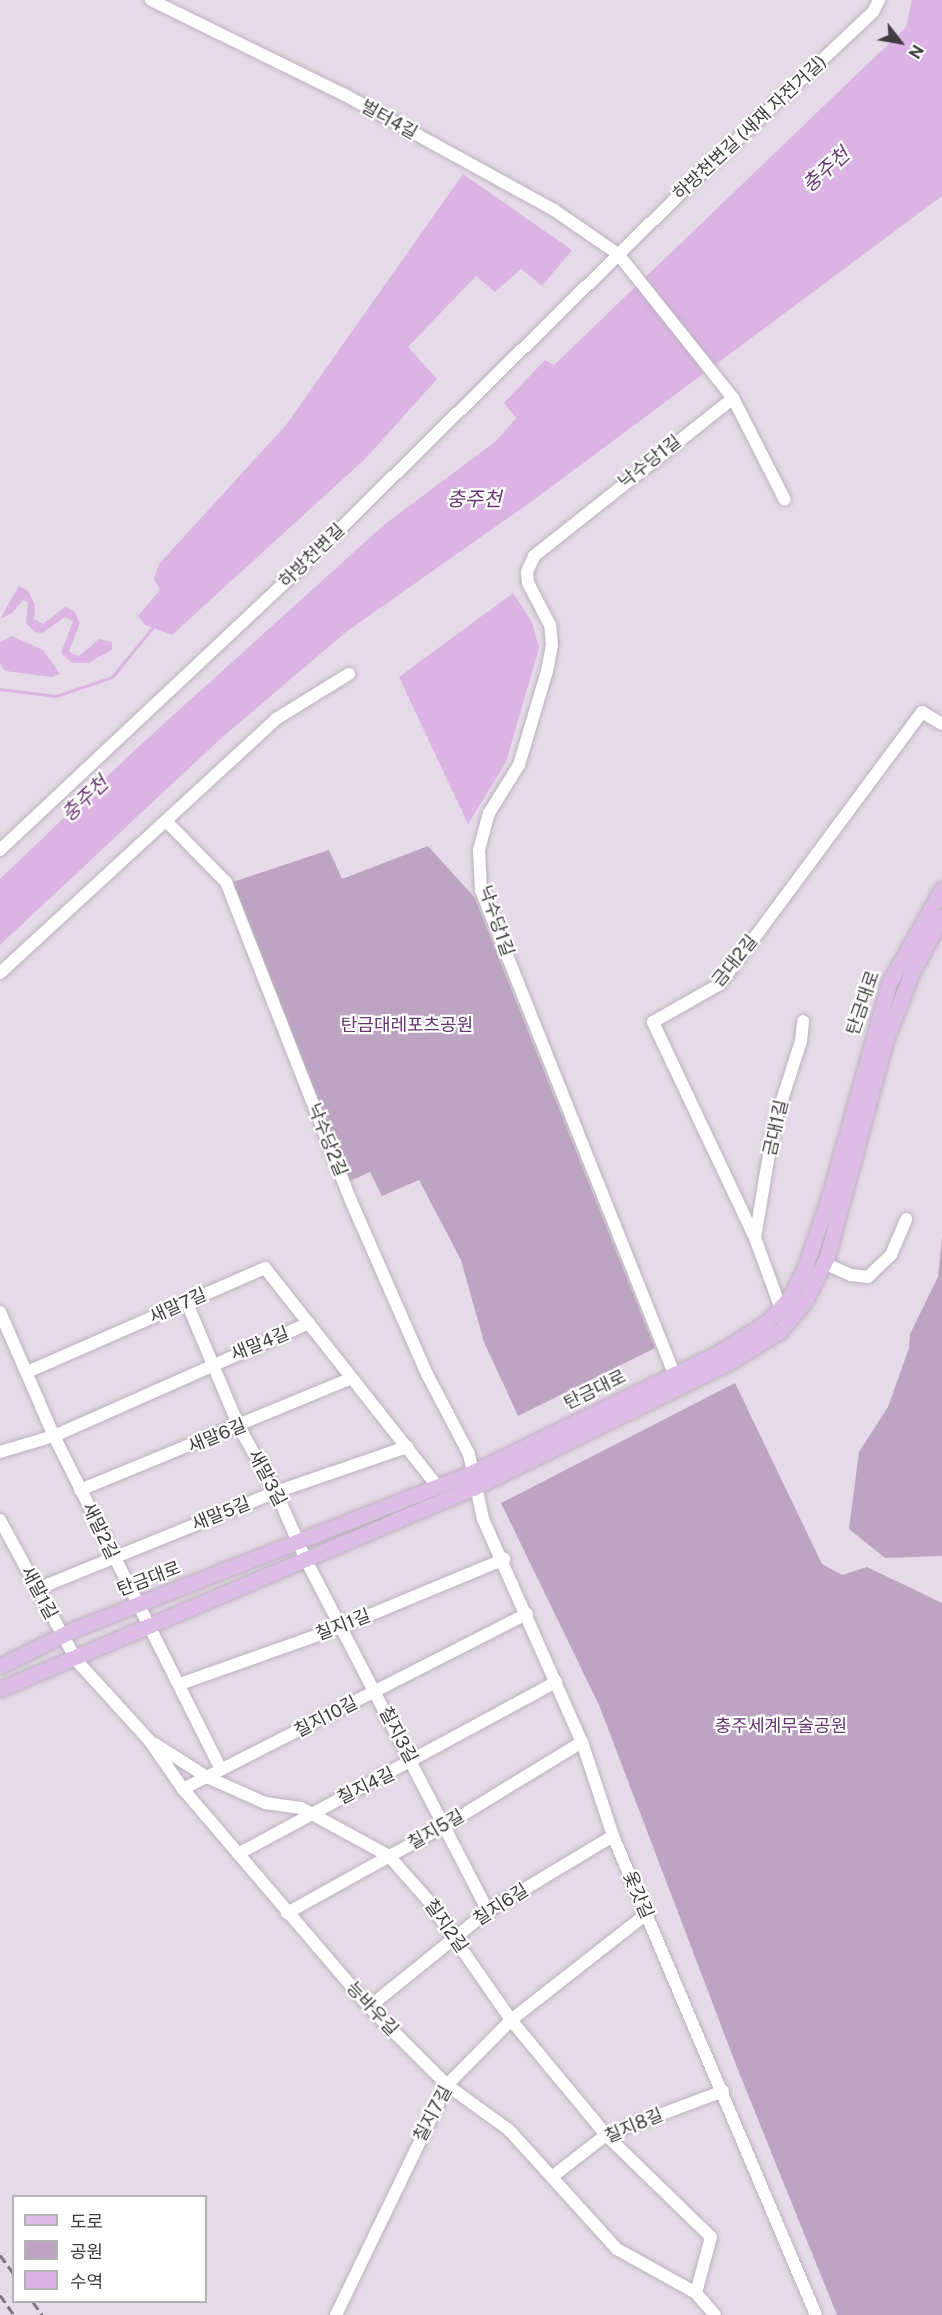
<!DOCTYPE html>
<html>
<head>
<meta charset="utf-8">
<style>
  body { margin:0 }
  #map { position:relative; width:942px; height:2315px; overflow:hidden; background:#e5dae7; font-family:"Public Sans","Noto Sans KR",sans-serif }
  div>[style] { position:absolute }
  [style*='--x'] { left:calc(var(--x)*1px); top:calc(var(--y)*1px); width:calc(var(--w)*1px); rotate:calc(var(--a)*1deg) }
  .green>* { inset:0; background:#bda4c3 }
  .water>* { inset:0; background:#dbb4e4 }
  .stream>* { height:3px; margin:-1.5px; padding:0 1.5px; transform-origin:1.5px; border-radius:1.5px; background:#dbb4e4 }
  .roads { filter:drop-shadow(0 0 2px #bbb1be) drop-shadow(0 0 2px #bbb1be) }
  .minor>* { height:12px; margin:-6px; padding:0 6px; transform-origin:6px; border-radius:6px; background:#fff }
  .major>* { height:15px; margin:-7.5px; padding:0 7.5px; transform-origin:7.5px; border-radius:7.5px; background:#ddbce6 }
  .rail>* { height:3px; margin-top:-1.5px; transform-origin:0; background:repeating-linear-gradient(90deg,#7d767e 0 9px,transparent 0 13.5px) }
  span { translate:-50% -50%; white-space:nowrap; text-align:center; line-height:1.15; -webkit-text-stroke:4.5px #fff; paint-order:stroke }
  .street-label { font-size:18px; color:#3f3b40 }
  .park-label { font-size:18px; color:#63346e }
  .water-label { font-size:20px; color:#683873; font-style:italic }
  .legend { position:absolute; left:12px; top:2195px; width:195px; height:108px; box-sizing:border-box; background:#fff; border:2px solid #b2b1b3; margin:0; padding:8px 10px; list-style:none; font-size:18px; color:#3f3b40 }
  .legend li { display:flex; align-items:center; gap:12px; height:30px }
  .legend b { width:30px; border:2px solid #b2b1b3 }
  .north { position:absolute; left:870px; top:12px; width:60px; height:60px; -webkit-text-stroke:4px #fff; paint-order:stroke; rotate:121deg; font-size:16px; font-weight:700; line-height:24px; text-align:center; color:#3f3b40 }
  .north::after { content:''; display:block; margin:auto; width:21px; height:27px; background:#3f3b40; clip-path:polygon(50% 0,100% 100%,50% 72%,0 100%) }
</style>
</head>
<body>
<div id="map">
  <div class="green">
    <div style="clip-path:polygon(428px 846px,475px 898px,655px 1348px,518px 1416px,484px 1342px,461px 1260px,419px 1180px,382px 1196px,370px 1172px,350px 1181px,233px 882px,329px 850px,342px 879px)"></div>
    <div style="clip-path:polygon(942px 1236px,942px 1556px,885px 1558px,849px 1529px,859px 1452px,888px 1407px,909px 1348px,910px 1334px,938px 1277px)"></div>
    <div style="clip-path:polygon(735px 1383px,822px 1564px,842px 1575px,867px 1567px,942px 1603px,942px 2315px,837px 2315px,738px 2070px,599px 1705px,501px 1503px)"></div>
  </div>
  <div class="water">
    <div style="clip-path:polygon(912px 0,942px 0,942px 196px,535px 499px,346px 632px,218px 741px,0 945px,0 879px,138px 747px,385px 524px,496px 441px,516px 418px,504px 403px,545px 360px,554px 365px,906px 27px)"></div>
    <div style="clip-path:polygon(463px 174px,572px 250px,542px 286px,521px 269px,495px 292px,476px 276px,408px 347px,437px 379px,366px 458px,172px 635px,145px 625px,138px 616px,160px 590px,154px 579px,159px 564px,286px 425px)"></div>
    <div style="clip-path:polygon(19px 586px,28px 591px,35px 605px,34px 619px,43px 624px,65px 607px,74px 611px,80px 623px,69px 651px,73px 654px,79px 656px,99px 639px,112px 642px,112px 650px,88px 663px,72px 663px,61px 653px,73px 621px,65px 617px,42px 633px,35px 632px,26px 623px,28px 603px,23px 600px,12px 613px,0 619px)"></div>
    <div style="clip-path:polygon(513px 593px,532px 622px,539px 648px,506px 762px,468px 824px,399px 677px)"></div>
    <div style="clip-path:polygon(12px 636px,43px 650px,60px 674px,52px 677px,5px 671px,0 663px,0 642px)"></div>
  </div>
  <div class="stream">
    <div style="--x:0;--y:689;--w:56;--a:7.1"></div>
    <div style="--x:56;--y:696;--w:59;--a:-18.7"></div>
    <div style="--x:112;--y:677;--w:63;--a:-50.8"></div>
  </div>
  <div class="roads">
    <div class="minor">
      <div style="--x:151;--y:0;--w:214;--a:26.1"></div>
      <div style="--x:343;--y:94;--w:241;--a:28.8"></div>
      <div style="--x:554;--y:210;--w:78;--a:34.5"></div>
      <div style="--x:618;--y:254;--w:184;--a:51.4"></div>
      <div style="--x:733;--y:398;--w:114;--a:63"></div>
      <div style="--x:166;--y:821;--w:86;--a:45.5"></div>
      <div style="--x:226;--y:882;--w:343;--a:68.6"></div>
      <div style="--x:351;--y:1201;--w:189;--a:66.3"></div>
      <div style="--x:427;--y:1374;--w:90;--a:62.3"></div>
      <div style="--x:469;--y:1454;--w:66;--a:77.8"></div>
      <div style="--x:483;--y:1519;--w:244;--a:66.1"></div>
      <div style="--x:582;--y:1742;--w:99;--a:71.7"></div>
      <div style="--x:613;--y:1836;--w:520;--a:67.03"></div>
      <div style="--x:0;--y:850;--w:407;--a:-43.2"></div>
      <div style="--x:297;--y:571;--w:544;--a:-44.55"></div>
      <div style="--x:685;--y:189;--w:258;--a:-43.3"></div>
      <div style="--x:873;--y:12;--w:13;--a:-63"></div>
      <div style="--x:0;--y:973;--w:375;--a:-42.6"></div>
      <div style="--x:276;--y:719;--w:86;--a:-31.7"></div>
      <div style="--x:755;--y:1238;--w:115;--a:-80.5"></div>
      <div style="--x:774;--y:1125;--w:88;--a:-72.2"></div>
      <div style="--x:801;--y:1041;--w:20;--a:-84"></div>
      <div style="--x:824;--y:1263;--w:30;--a:24"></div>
      <div style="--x:851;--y:1275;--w:17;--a:7"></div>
      <div style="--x:868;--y:1277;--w:32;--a:-44"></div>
      <div style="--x:891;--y:1255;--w:39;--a:-67"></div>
      <div style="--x:187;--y:1303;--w:134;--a:67.2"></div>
      <div style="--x:239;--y:1427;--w:75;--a:60.4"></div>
      <div style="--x:276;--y:1492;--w:74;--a:66.2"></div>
      <div style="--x:306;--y:1560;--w:395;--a:62.6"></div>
      <div style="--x:781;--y:1309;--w:76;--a:-110.1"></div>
      <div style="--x:755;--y:1238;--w:239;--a:-115.3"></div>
      <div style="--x:653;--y:1022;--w:77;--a:-29.6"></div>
      <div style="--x:720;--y:984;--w:339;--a:-53.4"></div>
      <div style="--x:922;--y:712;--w:23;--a:31"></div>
      <div style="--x:0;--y:1312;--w:135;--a:66.5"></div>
      <div style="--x:54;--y:1436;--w:373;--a:63.4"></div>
      <div style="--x:27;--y:1372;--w:260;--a:-23.6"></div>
      <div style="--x:265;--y:1268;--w:279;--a:51.7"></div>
      <div style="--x:677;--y:1381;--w:529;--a:-111.76"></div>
      <div style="--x:481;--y:890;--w:40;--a:-92.9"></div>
      <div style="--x:479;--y:850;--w:38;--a:-75"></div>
      <div style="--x:489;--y:813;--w:57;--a:-58"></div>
      <div style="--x:519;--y:765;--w:98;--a:-73.4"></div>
      <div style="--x:547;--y:671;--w:25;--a:-79"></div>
      <div style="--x:552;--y:646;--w:21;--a:-95"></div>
      <div style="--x:550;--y:625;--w:47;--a:-117.6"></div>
      <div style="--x:528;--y:583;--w:11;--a:-95"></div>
      <div style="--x:527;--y:572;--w:17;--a:-66"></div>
      <div style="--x:534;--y:556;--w:254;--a:-38.4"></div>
      <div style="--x:0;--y:1452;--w:56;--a:-16.5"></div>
      <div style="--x:54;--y:1436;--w:279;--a:-23.9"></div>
      <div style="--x:80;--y:1490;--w:294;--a:-22.4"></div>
      <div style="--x:0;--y:1520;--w:161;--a:61.4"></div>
      <div style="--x:77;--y:1661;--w:107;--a:47.7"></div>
      <div style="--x:149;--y:1740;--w:60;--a:55.2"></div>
      <div style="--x:183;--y:1789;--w:287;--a:49.5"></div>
      <div style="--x:369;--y:2007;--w:110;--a:45"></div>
      <div style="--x:447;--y:2085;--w:77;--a:36"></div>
      <div style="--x:509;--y:2130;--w:161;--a:47.8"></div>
      <div style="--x:617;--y:2249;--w:90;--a:29.1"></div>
      <div style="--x:696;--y:2293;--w:29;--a:49"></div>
      <div style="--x:37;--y:1589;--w:258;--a:-22.1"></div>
      <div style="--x:276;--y:1492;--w:139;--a:-19"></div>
      <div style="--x:180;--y:1684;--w:171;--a:-19.5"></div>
      <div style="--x:341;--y:1627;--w:177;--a:-22.6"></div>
      <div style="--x:155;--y:1744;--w:62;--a:32.4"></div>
      <div style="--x:207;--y:1777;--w:64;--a:24.1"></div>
      <div style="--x:265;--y:1803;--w:36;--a:8"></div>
      <div style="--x:301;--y:1808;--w:100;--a:28.6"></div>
      <div style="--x:389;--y:1856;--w:57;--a:48.5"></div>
      <div style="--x:427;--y:1899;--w:147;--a:55.2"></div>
      <div style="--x:511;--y:2020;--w:149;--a:50.4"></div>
      <div style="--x:606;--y:2135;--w:146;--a:44.2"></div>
      <div style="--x:711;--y:2237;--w:58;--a:105"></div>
      <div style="--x:183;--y:1789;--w:386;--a:-27"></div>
      <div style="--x:238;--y:1854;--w:362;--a:-28.4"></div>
      <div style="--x:287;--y:1913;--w:182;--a:-29"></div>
      <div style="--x:446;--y:1825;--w:159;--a:-31.4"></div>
      <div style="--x:369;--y:2007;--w:153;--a:-38.9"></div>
      <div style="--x:488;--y:1911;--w:146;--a:-31"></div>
      <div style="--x:553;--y:2176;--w:67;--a:-37.7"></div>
      <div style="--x:606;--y:2135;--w:125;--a:-20.6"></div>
      <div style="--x:336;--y:2315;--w:255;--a:-64.2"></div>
      <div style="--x:447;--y:2085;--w:91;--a:-45.4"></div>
      <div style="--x:511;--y:2020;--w:172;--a:-38.1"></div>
    </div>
    <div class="major">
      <div style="--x:0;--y:1666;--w:84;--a:-26.3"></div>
      <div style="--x:75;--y:1629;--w:428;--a:-21.5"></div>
      <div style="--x:473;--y:1472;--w:270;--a:-25.9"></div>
      <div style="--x:716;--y:1354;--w:60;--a:-32.1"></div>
      <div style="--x:767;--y:1322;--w:34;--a:-47"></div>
      <div style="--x:790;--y:1297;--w:30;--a:-63"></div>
      <div style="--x:804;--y:1270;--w:77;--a:-71.1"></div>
      <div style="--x:829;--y:1197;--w:222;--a:-74.3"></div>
      <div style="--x:889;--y:983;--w:108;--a:-60.6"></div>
      <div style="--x:0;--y:1689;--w:516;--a:-23.04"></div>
      <div style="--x:475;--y:1487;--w:282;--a:-26.1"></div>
      <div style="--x:728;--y:1363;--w:61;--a:-31.6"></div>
      <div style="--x:780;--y:1331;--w:39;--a:-50"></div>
      <div style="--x:805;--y:1301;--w:49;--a:-63.4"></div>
      <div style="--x:827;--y:1257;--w:226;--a:-74.9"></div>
      <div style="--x:886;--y:1039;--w:72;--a:-68.8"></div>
      <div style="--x:912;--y:972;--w:63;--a:-61.4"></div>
    </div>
  </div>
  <div class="rail">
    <div style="--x:0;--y:2255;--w:24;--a:54"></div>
    <div style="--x:0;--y:2295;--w:24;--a:55"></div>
    <div style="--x:33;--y:2302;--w:16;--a:55"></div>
  </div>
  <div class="street-label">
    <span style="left:389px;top:120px;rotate:29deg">벌터4길</span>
    <span style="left:750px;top:128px;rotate:-43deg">하방천변길 (새재 자전거길)</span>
    <span style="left:650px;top:462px;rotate:-38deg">낙수당1길</span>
    <span style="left:312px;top:556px;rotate:-44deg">하방천변길</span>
    <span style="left:496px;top:921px;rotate:71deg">낙수당1길</span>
    <span style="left:735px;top:961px;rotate:-51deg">금대2길</span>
    <span style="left:863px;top:1003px;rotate:-71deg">탄금대로</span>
    <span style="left:776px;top:1128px;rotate:-77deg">금대1길</span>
    <span style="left:327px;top:1140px;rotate:68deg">낙수당2길</span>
    <span style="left:178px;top:1306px;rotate:-24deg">새말7길</span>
    <span style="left:260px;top:1344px;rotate:-22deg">새말4길</span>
    <span style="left:595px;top:1390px;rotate:-26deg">탄금대로</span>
    <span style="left:217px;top:1436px;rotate:-22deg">새말6길</span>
    <span style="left:267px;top:1478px;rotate:62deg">새말3길</span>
    <span style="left:221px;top:1514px;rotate:-22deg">새말5길</span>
    <span style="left:100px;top:1531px;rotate:64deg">새말2길</span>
    <span style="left:149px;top:1579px;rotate:-21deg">탄금대로</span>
    <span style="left:39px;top:1593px;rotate:62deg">새말1길</span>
    <span style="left:343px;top:1625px;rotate:-21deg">칠지1길</span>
    <span style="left:326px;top:1717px;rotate:-27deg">칠지10길</span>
    <span style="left:398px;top:1735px;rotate:62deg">칠지3길</span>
    <span style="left:366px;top:1786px;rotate:-26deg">칠지4길</span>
    <span style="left:436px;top:1830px;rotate:-30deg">칠지5길</span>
    <span style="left:638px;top:1895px;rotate:67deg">옻갓길</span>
    <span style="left:501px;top:1905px;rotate:-33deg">칠지6길</span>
    <span style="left:446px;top:1926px;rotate:55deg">칠지2길</span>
    <span style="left:372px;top:2009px;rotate:47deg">능바우길</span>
    <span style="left:433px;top:2114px;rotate:-62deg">칠지7길</span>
    <span style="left:634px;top:2126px;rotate:-23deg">칠지8길</span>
  </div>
  <div class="park-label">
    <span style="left:407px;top:1025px">탄금대레포츠공원</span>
    <span style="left:781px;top:1726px">충주세계무술공원</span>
  </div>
  <div class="water-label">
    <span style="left:826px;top:170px;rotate:-42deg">충주천</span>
    <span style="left:474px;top:499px">충주천</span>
    <span style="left:85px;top:799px;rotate:-43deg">충주천</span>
  </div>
  <ul class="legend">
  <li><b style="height:8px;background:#ddbce6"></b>도로</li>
  <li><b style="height:16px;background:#bda4c3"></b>공원</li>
  <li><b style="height:16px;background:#dbb4e4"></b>수역</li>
  </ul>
  <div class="north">N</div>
</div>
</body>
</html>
